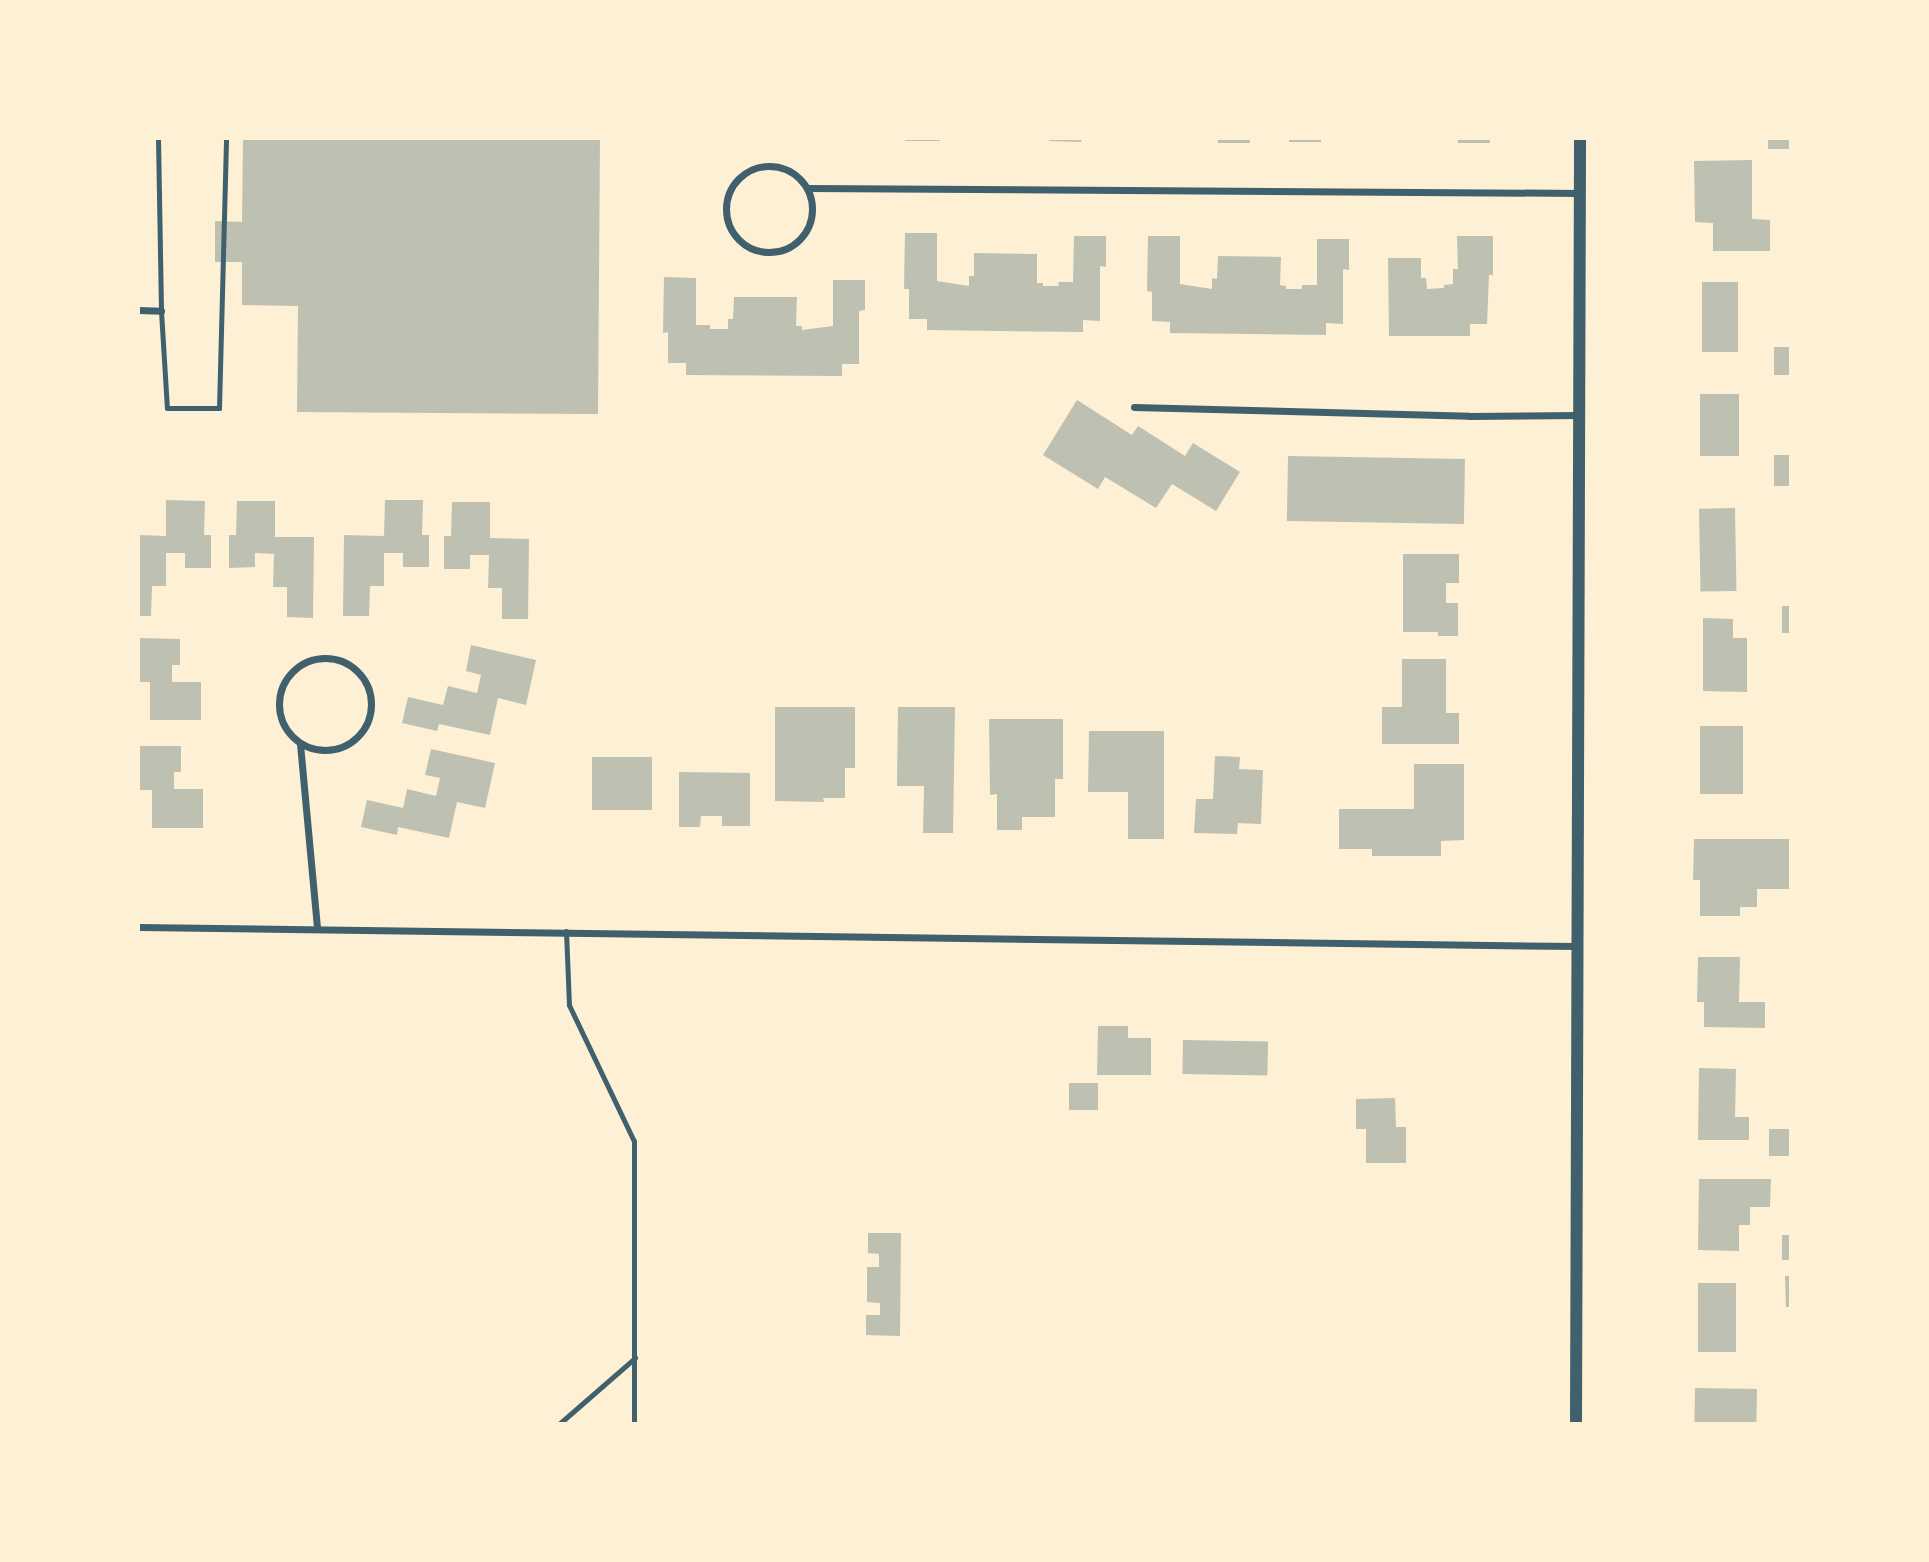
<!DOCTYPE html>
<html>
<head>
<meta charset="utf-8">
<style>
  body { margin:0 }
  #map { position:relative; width:1929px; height:1562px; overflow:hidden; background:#fdf0d5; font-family:Jost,sans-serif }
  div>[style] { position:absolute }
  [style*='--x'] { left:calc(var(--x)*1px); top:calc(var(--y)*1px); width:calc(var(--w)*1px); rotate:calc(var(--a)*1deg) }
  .building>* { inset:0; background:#bec0b2; transform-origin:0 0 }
  .service>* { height:5px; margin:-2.5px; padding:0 2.5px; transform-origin:2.5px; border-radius:2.5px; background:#3f606c }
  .minor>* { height:7px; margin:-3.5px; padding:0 3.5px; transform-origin:3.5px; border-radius:3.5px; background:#3f606c }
  .minor>.ring { margin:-3.5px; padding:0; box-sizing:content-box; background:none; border:7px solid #3f606c; border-radius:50% }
  .tertiary>* { height:12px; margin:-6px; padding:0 6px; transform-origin:6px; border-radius:6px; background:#3f606c }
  span { translate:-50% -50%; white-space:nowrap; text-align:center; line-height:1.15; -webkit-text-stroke:5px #fdf0d5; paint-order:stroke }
  .frame { position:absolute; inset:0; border:140px solid #fdf0d5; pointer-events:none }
</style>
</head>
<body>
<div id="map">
  <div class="building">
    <div style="clip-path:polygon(243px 138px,600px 138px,598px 414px,297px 412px,298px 306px,242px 305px,242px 262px,215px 262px,215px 221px,242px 222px)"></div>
    <div style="left:905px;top:138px;width:35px;height:3px"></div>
    <div style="clip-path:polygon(1049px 138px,1082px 138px,1081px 142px,1049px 141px)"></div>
    <div style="left:1218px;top:138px;width:32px;height:5px"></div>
    <div style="left:1289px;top:138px;width:32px;height:4px"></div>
    <div style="left:1458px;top:138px;width:32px;height:5px"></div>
    <div style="left:1768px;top:138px;width:23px;height:11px"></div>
    <div style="clip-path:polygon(1752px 160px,1752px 219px,1770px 220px,1770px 251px,1713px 251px,1713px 223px,1695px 222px,1694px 161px)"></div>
    <div style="clip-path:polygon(905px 233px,937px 233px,937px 281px,969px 286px,969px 276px,974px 276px,974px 253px,1037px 254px,1037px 283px,1043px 283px,1043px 286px,1059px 286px,1058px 282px,1073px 282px,1074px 236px,1106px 236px,1106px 267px,1100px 266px,1100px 321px,1083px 320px,1083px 332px,927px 330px,927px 319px,909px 319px,909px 289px,904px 289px)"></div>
    <div style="clip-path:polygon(1148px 236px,1180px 236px,1180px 284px,1212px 289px,1212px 278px,1217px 279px,1218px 256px,1281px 257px,1280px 285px,1286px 286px,1286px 289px,1302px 289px,1302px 285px,1317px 285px,1317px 239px,1349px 239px,1349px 270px,1343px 269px,1343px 324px,1326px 323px,1326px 335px,1170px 333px,1170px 322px,1152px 321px,1152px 292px,1147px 291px)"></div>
    <div style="clip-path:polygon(1457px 236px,1493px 236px,1493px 275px,1489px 275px,1487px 324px,1470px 324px,1470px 336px,1389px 336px,1388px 258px,1421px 258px,1421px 278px,1426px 278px,1427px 289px,1444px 288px,1444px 285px,1453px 284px,1453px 269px,1458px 269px)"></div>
    <div style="clip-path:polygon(664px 277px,696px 278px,696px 325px,710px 325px,710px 329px,728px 329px,728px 319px,733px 319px,734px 297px,797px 297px,796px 326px,802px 326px,802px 330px,833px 326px,833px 280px,865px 280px,865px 310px,859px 311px,859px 364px,842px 364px,842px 376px,686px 375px,686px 363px,668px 363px,668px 332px,663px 333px)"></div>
    <div style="left:1702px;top:282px;width:36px;height:70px"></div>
    <div style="left:1774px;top:347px;width:17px;height:28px"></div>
    <div style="left:1700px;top:394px;width:39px;height:62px"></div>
    <div style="clip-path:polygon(1077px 400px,1132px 435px,1138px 426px,1185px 456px,1193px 443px,1240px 472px,1216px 511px,1172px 484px,1156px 508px,1105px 477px,1098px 489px,1043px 455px)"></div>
    <div style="left:1774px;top:455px;width:17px;height:31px"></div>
    <div style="left:1288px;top:456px;width:177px;height:65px;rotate:1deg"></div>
    <div style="clip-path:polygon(166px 500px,205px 501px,204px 535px,211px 535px,211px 568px,185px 568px,185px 553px,166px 553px,166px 586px,152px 586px,151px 616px,138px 616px,138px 535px,166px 536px)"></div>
    <div style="clip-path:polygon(385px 500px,423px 500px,422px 535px,429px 535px,429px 567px,403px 567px,403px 553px,384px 553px,384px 586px,370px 586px,369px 616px,343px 616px,344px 535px,384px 536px)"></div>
    <div style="clip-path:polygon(237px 501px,275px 501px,275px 537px,314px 537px,313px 618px,287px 617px,287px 587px,273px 587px,274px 554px,255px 553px,255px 567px,229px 568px,229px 535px,236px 535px)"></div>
    <div style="clip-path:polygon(452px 502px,490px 502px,490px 538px,529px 539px,528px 619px,502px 619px,502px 588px,488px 588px,489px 555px,470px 555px,470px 569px,444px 569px,444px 536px,451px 536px)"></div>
    <div style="left:1735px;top:508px;width:83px;height:36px;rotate:89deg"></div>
    <div style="clip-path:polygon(1403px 554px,1459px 554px,1459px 583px,1446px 583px,1446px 603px,1458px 603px,1458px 636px,1438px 636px,1438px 632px,1403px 632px)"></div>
    <div style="left:1782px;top:606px;width:9px;height:27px"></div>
    <div style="clip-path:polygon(1703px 618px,1733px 619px,1733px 638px,1747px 638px,1747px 692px,1703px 691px)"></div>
    <div style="clip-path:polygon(138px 638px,180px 639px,180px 665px,172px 665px,172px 682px,201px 682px,201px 720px,150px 720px,150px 682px,138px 682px)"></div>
    <div style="clip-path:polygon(471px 645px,536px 660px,526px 705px,498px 698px,490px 735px,439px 724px,437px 731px,402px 723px,408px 697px,443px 705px,448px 686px,477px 693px,481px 675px,466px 671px)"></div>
    <div style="clip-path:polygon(1402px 659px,1446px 659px,1446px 713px,1459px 713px,1459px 744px,1382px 744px,1382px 707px,1402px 707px)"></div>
    <div style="clip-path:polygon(775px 707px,855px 707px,855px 768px,845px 768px,845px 798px,823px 798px,824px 802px,775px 801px)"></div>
    <div style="clip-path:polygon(898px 707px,955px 707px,953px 833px,923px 833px,924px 786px,897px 786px)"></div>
    <div style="clip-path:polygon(989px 719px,1063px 719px,1063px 779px,1055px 779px,1055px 817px,1022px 817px,1022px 830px,997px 830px,997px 794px,990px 795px)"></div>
    <div style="left:1700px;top:726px;width:43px;height:68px"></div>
    <div style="clip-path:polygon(1089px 731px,1164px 731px,1164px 839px,1128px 839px,1128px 792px,1088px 792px)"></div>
    <div style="clip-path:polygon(138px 746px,181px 746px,181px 772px,174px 772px,174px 789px,203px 789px,203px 828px,152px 828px,152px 790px,138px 790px)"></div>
    <div style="clip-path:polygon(431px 749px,495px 763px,485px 808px,457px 802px,449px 838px,398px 827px,397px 835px,361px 827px,367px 800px,403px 808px,407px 789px,436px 796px,440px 778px,425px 775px)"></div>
    <div style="clip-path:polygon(1215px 756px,1240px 757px,1239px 769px,1263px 770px,1261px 824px,1238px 823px,1237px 834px,1194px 833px,1196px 799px,1213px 799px)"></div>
    <div style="left:592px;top:757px;width:60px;height:53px"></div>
    <div style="clip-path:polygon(1414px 764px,1464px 764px,1464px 840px,1441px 841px,1441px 856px,1372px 856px,1372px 849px,1339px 849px,1339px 809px,1414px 809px)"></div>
    <div style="clip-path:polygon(679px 772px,750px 773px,750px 826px,722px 826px,722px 816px,701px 816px,700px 827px,679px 827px)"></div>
    <div style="clip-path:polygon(1694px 839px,1791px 839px,1791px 889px,1757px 889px,1757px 907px,1740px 907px,1740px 916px,1700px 916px,1700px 880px,1693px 880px)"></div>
    <div style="clip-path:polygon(1698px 957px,1740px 957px,1739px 1002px,1765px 1002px,1765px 1028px,1704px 1027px,1704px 1002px,1697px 1002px)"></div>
    <div style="clip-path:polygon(1098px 1026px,1128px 1026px,1128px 1038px,1151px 1038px,1151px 1075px,1097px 1075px)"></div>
    <div style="left:1183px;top:1040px;width:85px;height:34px;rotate:1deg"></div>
    <div style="clip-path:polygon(1699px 1068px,1736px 1069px,1735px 1117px,1749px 1117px,1749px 1140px,1698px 1140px)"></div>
    <div style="left:1069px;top:1083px;width:29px;height:27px"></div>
    <div style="clip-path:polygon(1395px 1098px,1396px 1127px,1406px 1127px,1406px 1163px,1366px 1163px,1366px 1129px,1356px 1129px,1356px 1099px)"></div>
    <div style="left:1791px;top:1129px;width:27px;height:22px;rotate:90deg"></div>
    <div style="clip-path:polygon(1699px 1179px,1771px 1179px,1770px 1207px,1750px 1207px,1750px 1225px,1739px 1225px,1739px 1251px,1698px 1250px)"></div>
    <div style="clip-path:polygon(868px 1233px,901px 1233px,900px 1336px,866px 1335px,866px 1315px,880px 1315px,880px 1303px,867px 1302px,867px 1267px,879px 1267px,879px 1254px,868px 1253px)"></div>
    <div style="left:1782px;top:1235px;width:9px;height:25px"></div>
    <div style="clip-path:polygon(1785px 1276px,1791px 1276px,1791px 1307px,1786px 1307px)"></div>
    <div style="left:1698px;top:1283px;width:38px;height:69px"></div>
    <div style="left:1695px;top:1388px;width:62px;height:36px;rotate:1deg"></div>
  </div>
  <div class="service">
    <div style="--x:158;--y:138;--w:173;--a:89"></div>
    <div style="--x:161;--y:311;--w:97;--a:86.5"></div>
    <div style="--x:167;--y:408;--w:52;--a:0"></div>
    <div style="--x:219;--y:408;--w:270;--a:-88.5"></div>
    <div style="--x:566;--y:931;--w:74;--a:87.7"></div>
    <div style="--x:569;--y:1005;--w:151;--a:64.5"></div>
    <div style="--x:634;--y:1141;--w:283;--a:90"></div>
    <div style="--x:559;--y:1424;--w:101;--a:-41"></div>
  </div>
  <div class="minor">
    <div class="ring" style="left:726px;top:166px;width:79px;height:79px"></div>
    <div style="--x:808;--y:188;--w:772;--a:0.37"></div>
    <div style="--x:138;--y:310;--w:23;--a:2"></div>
    <div style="--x:1134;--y:407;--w:335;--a:1.5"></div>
    <div style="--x:1469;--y:416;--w:111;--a:-0.5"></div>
    <div class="ring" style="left:279px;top:658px;width:85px;height:85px"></div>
    <div style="--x:300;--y:744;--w:185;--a:84.7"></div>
    <div style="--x:138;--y:927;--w:1440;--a:0.76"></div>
  </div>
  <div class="tertiary">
    <div style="--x:1576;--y:1424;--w:1286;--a:-89.82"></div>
  </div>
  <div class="frame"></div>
</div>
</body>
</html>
